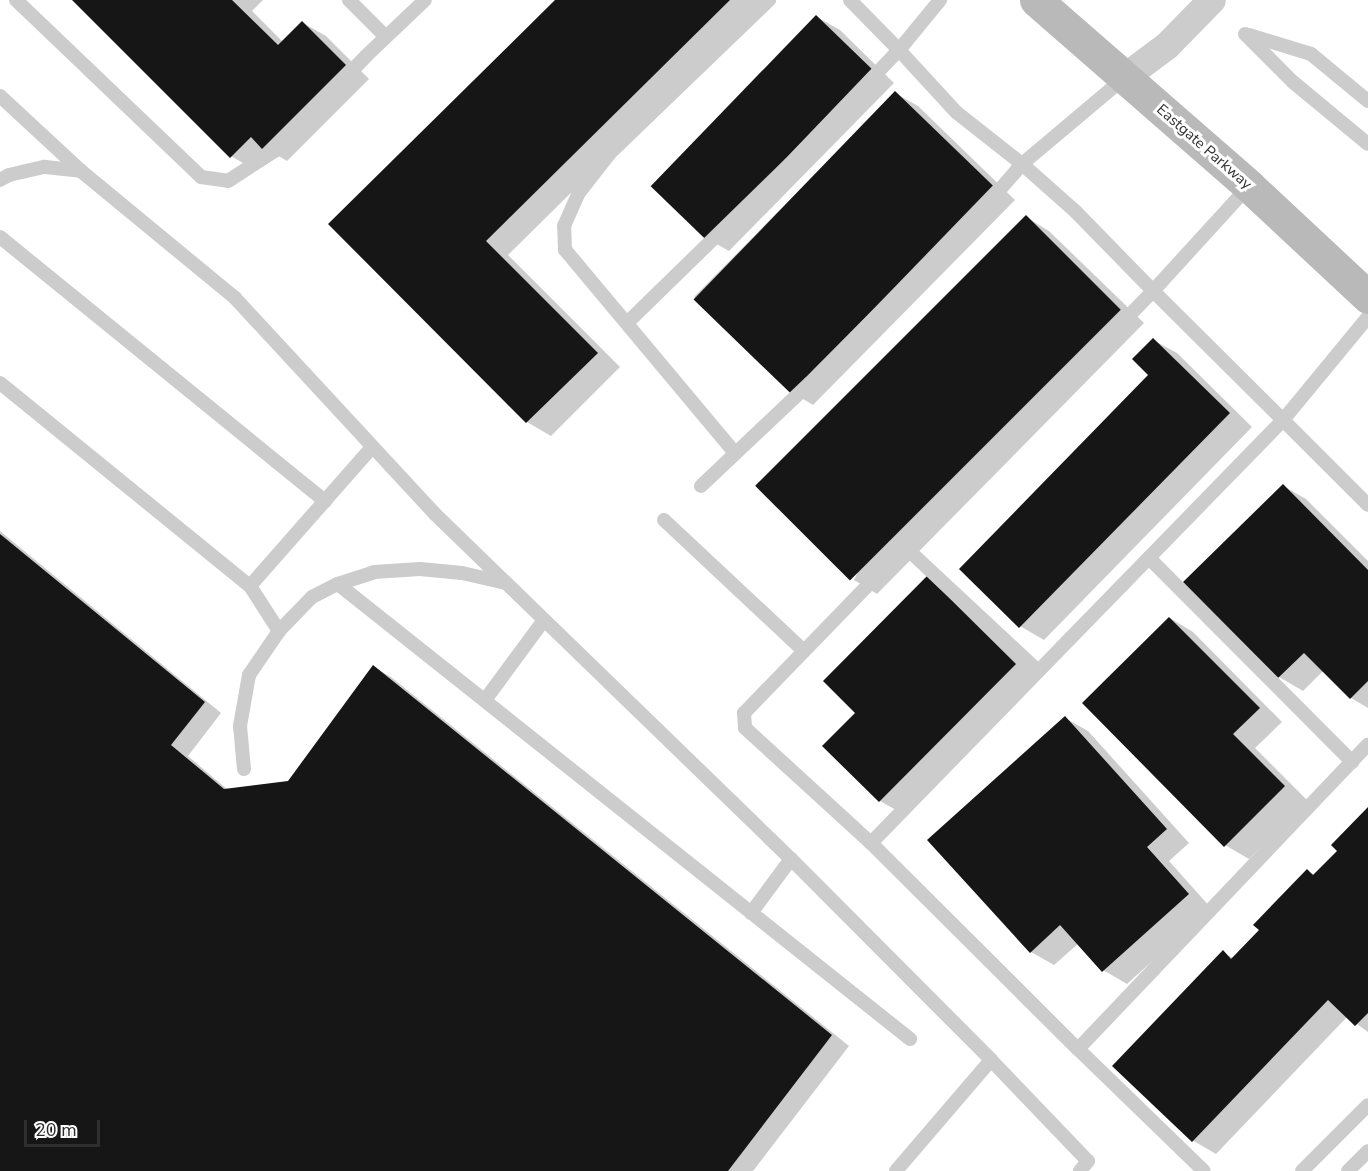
<!DOCTYPE html>
<html>
<head>
<meta charset="utf-8">
<style>
  body { margin:0 }
  #map { position:relative; width:1368px; height:1171px; overflow:hidden; background:#fff; font-family:"Nunito Sans",sans-serif }
  div>[style] { position:absolute }
  [style*='--x'] { left:calc(var(--x)*1px); top:calc(var(--y)*1px); width:calc(var(--w)*1px); rotate:calc(var(--a)*1deg) }
  .shadow>* { inset:0; background:#0003 }
  .building>* { inset:0; background:#161616; transform-origin:0 0 }
  .service>* { height:14px; margin:-7px; padding:0 7px; transform-origin:7px; border-radius:7px; background:#ccc }
  .minor>* { height:28px; margin:-14px; padding:0 14px; transform-origin:14px; border-radius:14px; background:#ccc }
  .secondary>* { height:33px; margin:-16.5px; padding:0 16.5px; transform-origin:16.5px; border-radius:16.5px; background:#b9b9b9 }
  span { translate:-50% -50%; white-space:nowrap; text-align:center; line-height:1.15; -webkit-text-stroke:6px #fff; paint-order:stroke }
  .street-label { font-size:15px; color:#2f2f2f }
  .scale { position:absolute; left:24px; top:1120px; width:76px; height:27px; box-sizing:border-box; border:3px solid #2f2f2f; border-top:0; padding-left:8px; font-size:18px; line-height:21px; white-space:nowrap; color:#2f2f2f; -webkit-text-stroke:4px #fff; paint-order:stroke }
</style>
</head>
<body>
<div id="map">
  <div class="shadow">
    <div style="clip-path:polygon(74px 0,263px 0,252px 11px,283px 42px,303px 23px,326px 36px,369px 79px,287px 161px,272px 152px,255px 170px,231px 156px)"></div>
    <div style="clip-path:polygon(557px 0,766px 0,508px 255px,620px 367px,551px 436px,527px 422px,330px 224px)"></div>
    <div style="clip-path:polygon(817px 17px,840px 30px,894px 83px,729px 251px,706px 238px)"></div>
    <div style="clip-path:polygon(895px 93px,918px 106px,1015px 200px,813px 405px,790px 391px,694px 297px)"></div>
    <div style="clip-path:polygon(1026px 217px,1049px 231px,1144px 323px,877px 594px,854px 580px)"></div>
    <div style="clip-path:polygon(1153px 340px,1177px 353px,1252px 427px,1044px 640px,1020px 626px,1150px 375px)"></div>
    <div style="clip-path:polygon(1283px 486px,1306px 499px,1368px 561px,1368px 708px,1351px 698px,1324px 670px,1303px 691px,1279px 677px,1185px 582px)"></div>
    <div style="clip-path:polygon(0 531px,221px 713px,188px 756px,228px 790px,289px 782px,374px 667px,391px 677px,849px 1046px,753px 1171px,0 1171px)"></div>
    <div style="clip-path:polygon(928px 578px,951px 592px,1038px 678px,903px 814px,880px 801px,857px 713px)"></div>
    <div style="clip-path:polygon(1170px 618px,1193px 632px,1282px 722px,1255px 748px,1308px 801px,1249px 859px,1225px 845px)"></div>
    <div style="clip-path:polygon(1065px 718px,1088px 731px,1189px 843px,1169px 861px,1211px 908px,1127px 984px,1103px 970px,1079px 943px,1054px 965px,1031px 952px)"></div>
    <div style="clip-path:polygon(1368px 809px,1368px 1032px,1347px 1017px,1216px 1154px,1192px 1140px,1223px 952px,1234px 959px,1261px 930px,1307px 871px,1315px 875px,1339px 851px)"></div>
  </div>
  <div class="building">
    <div style="clip-path:polygon(72px 0,232px 0,278px 45px,302px 21px,346px 65px,262px 149px,251px 137px,230px 158px)"></div>
    <div style="clip-path:polygon(555px 0,730px 0,486px 241px,598px 353px,526px 423px,328px 224px)"></div>
    <div style="left:816px;top:15px;width:78px;height:238px;rotate:44deg"></div>
    <div style="left:895px;top:91px;width:136px;height:290px;rotate:44deg"></div>
    <div style="left:1026px;top:215px;width:134px;height:383px;rotate:45deg"></div>
    <div style="clip-path:polygon(1153px 338px,1230px 413px,1019px 628px,959px 569px,1148px 375px,1132px 359px)"></div>
    <div style="clip-path:polygon(1283px 484px,1368px 570px,1368px 681px,1350px 699px,1304px 653px,1278px 678px,1183px 582px)"></div>
    <div style="clip-path:polygon(0 534px,205px 702px,171px 745px,224px 789px,288px 781px,373px 665px,832px 1035px,728px 1171px,0 1171px)"></div>
    <div style="clip-path:polygon(927px 576px,1016px 664px,879px 802px,822px 746px,855px 713px,823px 681px)"></div>
    <div style="clip-path:polygon(1169px 617px,1260px 708px,1233px 734px,1285px 786px,1224px 847px,1082px 703px)"></div>
    <div style="clip-path:polygon(1065px 716px,1167px 829px,1147px 847px,1189px 894px,1102px 972px,1060px 925px,1030px 953px,927px 840px)"></div>
    <div style="clip-path:polygon(1368px 807px,1368px 1013px,1355px 1026px,1328px 1000px,1192px 1142px,1112px 1066px,1223px 950px,1231px 959px,1259px 930px,1253px 925px,1307px 869px,1313px 875px,1337px 851px,1331px 845px)"></div>
  </div>
  <div class="service">
    <div style="--x:16;--y:0;--w:256;--a:43.7"></div>
    <div style="--x:201;--y:177;--w:27;--a:8"></div>
    <div style="--x:228;--y:181;--w:57;--a:-32.9"></div>
    <div style="--x:276;--y:150;--w:130;--a:-46.2"></div>
    <div style="--x:366;--y:56;--w:81;--a:-43.5"></div>
    <div style="--x:349;--y:0;--w:52;--a:45"></div>
    <div style="--x:850;--y:0;--w:70;--a:45.6"></div>
    <div style="--x:899;--y:50;--w:65;--a:-50.6"></div>
    <div style="--x:1245;--y:34;--w:68;--a:45"></div>
    <div style="--x:1293;--y:82;--w:97;--a:39.6"></div>
    <div style="--x:1249;--y:35;--w:65;--a:17"></div>
    <div style="--x:1311;--y:54;--w:74;--a:39.5"></div>
    <div style="--x:0;--y:96;--w:110;--a:42.8"></div>
    <div style="--x:81;--y:171;--w:200;--a:39.5"></div>
    <div style="--x:235;--y:298;--w:294;--a:47.2"></div>
    <div style="--x:435;--y:514;--w:496;--a:44.1"></div>
    <div style="--x:791;--y:859;--w:284;--a:45.1"></div>
    <div style="--x:991;--y:1060;--w:146;--a:130.6"></div>
    <div style="--x:0;--y:180;--w:10;--a:-29"></div>
    <div style="--x:9;--y:175;--w:37;--a:-13"></div>
    <div style="--x:45;--y:167;--w:36;--a:6"></div>
    <div style="--x:0;--y:237;--w:419;--a:39.1"></div>
    <div style="--x:1368;--y:317;--w:134;--a:129.5"></div>
    <div style="--x:1283;--y:420;--w:183;--a:-135.2"></div>
    <div style="--x:1153;--y:291;--w:588;--a:134.1"></div>
    <div style="--x:744;--y:713;--w:15;--a:86"></div>
    <div style="--x:745;--y:728;--w:171;--a:42.4"></div>
    <div style="--x:871;--y:843;--w:590;--a:-45.75"></div>
    <div style="--x:1283;--y:420;--w:120;--a:45"></div>
    <div style="--x:627;--y:323;--w:228;--a:-44.3"></div>
    <div style="--x:790;--y:164;--w:158;--a:-46.3"></div>
    <div style="--x:899;--y:50;--w:84;--a:47.4"></div>
    <div style="--x:956;--y:112;--w:84;--a:38.2"></div>
    <div style="--x:1022;--y:164;--w:133;--a:-40.1"></div>
    <div style="--x:0;--y:383;--w:322;--a:39.1"></div>
    <div style="--x:250;--y:586;--w:185;--a:-48.7"></div>
    <div style="--x:735;--y:453;--w:265;--a:-129.9"></div>
    <div style="--x:565;--y:250;--w:24;--a:-92"></div>
    <div style="--x:564;--y:226;--w:35;--a:-66"></div>
    <div style="--x:578;--y:194;--w:52;--a:-52"></div>
    <div style="--x:610;--y:153;--w:221;--a:-43.9"></div>
    <div style="--x:701;--y:486;--w:150;--a:-43.4"></div>
    <div style="--x:810;--y:383;--w:247;--a:-45.2"></div>
    <div style="--x:984;--y:208;--w:58;--a:-49.2"></div>
    <div style="--x:1022;--y:164;--w:72;--a:41.6"></div>
    <div style="--x:1076;--y:212;--w:110;--a:45.7"></div>
    <div style="--x:1153;--y:291;--w:142;--a:-47.6"></div>
    <div style="--x:664;--y:520;--w:190;--a:43.1"></div>
    <div style="--x:904;--y:546;--w:183;--a:43"></div>
    <div style="--x:1149;--y:558;--w:288;--a:45.1"></div>
    <div style="--x:338;--y:584;--w:731;--a:38.5"></div>
    <div style="--x:250;--y:586;--w:54;--a:57.2"></div>
    <div style="--x:485;--y:700;--w:99;--a:-53.6"></div>
    <div style="--x:244;--y:769;--w:43;--a:-95.3"></div>
    <div style="--x:240;--y:726;--w:52;--a:-80"></div>
    <div style="--x:249;--y:675;--w:53;--a:-55.7"></div>
    <div style="--x:279;--y:631;--w:47;--a:-45.9"></div>
    <div style="--x:312;--y:597;--w:29;--a:-27"></div>
    <div style="--x:338;--y:584;--w:38;--a:-18"></div>
    <div style="--x:374;--y:572;--w:46;--a:-3.7"></div>
    <div style="--x:420;--y:569;--w:42;--a:5.4"></div>
    <div style="--x:462;--y:573;--w:45;--a:12.8"></div>
    <div style="--x:871;--y:843;--w:292;--a:44.9"></div>
    <div style="--x:1078;--y:1049;--w:420;--a:-46.4"></div>
    <div style="--x:751;--y:913;--w:67;--a:-53.5"></div>
    <div style="--x:1078;--y:1049;--w:175;--a:44.1"></div>
    <div style="--x:991;--y:1060;--w:140;--a:46.2"></div>
    <div style="--x:1088;--y:1161;--w:13;--a:129"></div>
    <div style="--x:1302;--y:1171;--w:93;--a:-45"></div>
    <div style="--x:1348;--y:1171;--w:28;--a:-45"></div>
  </div>
  <div class="minor">
    <div style="--x:1124;--y:78;--w:54;--a:-36.7"></div>
    <div style="--x:1167;--y:46;--w:64;--a:-45.6"></div>
  </div>
  <div class="secondary">
    <div style="--x:1036;--y:0;--w:283;--a:41.1"></div>
    <div style="--x:1249;--y:186;--w:163;--a:43"></div>
  </div>
  <div class="street-label">
    <span style="left:1204px;top:147px;rotate:41deg">Eastgate Parkway</span>
  </div>
  <div class="scale">20 m</div>
</div>
</body>
</html>
